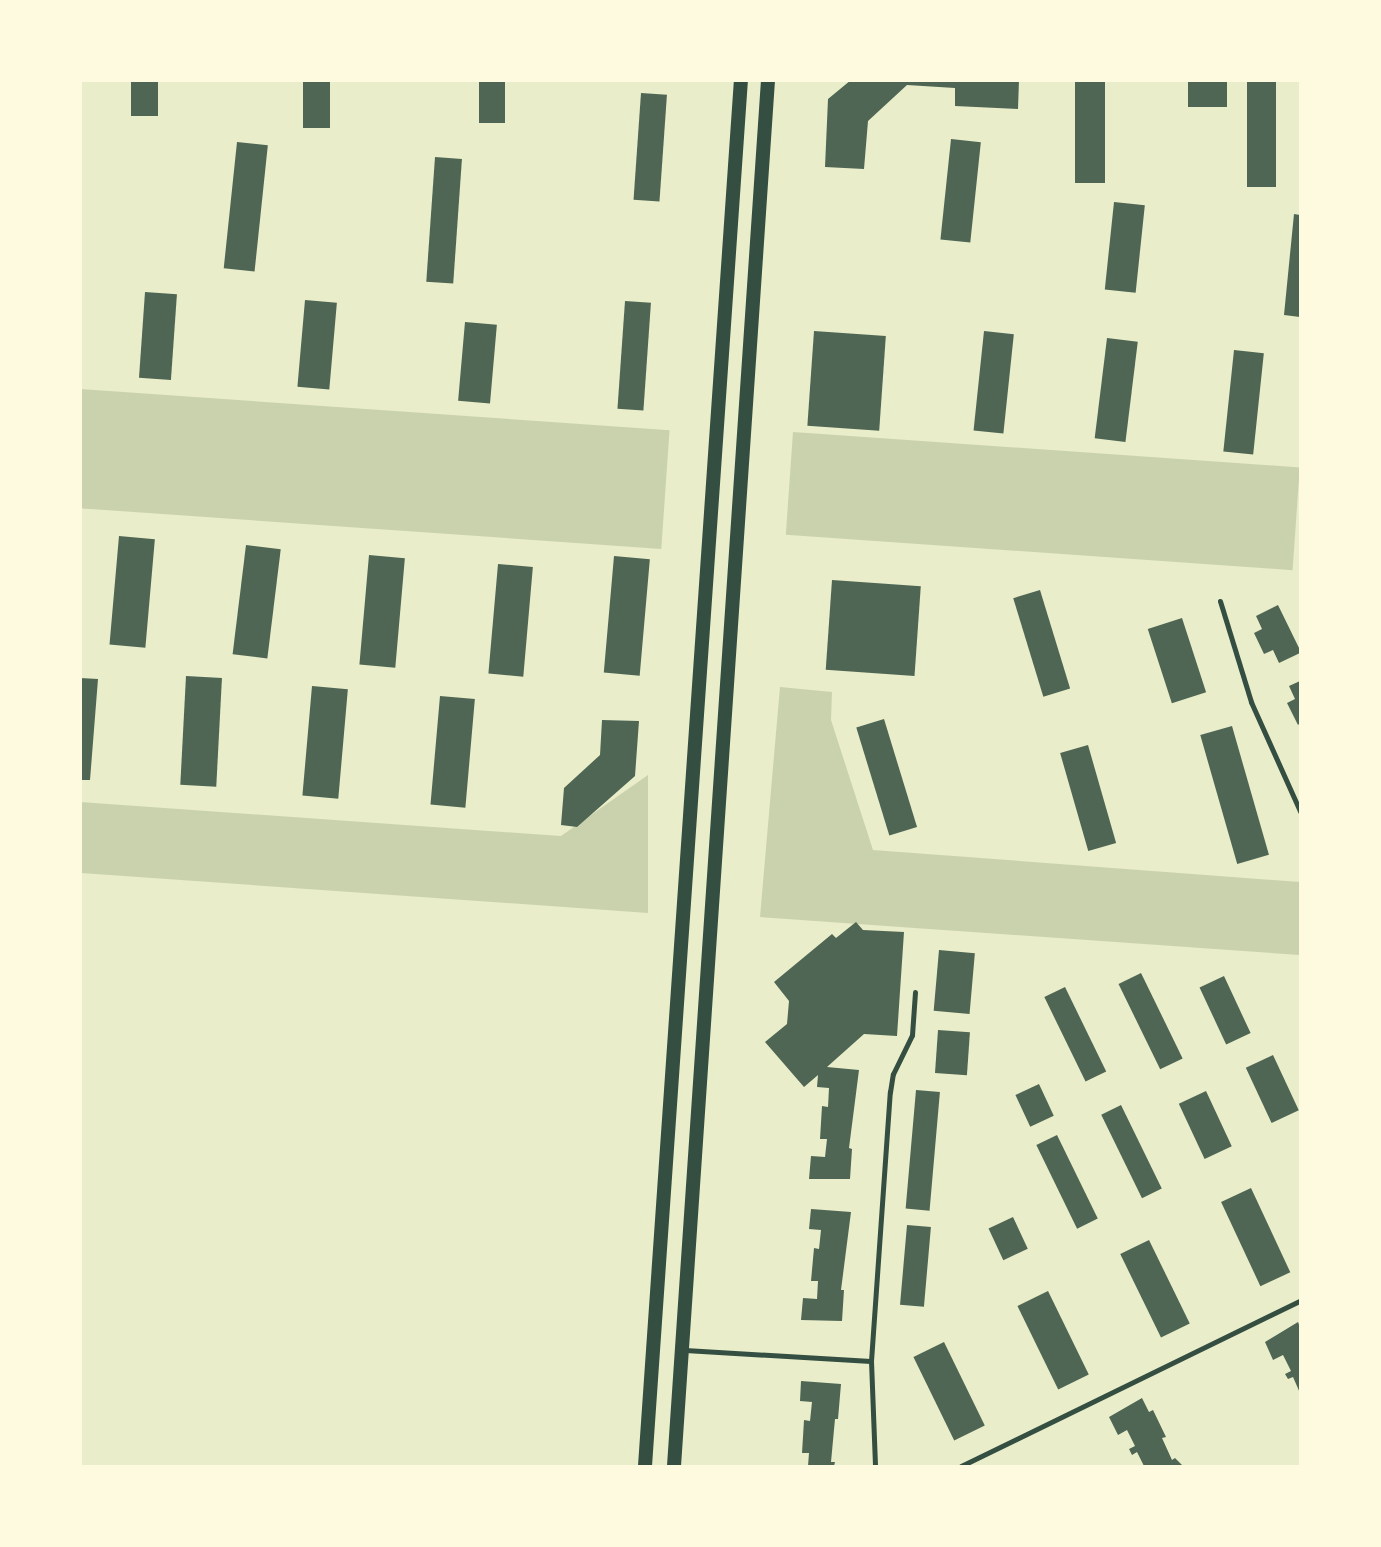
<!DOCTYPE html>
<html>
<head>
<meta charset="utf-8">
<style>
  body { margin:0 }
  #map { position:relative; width:1381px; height:1547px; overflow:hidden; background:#e9edc9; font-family:"Archivo Narrow",sans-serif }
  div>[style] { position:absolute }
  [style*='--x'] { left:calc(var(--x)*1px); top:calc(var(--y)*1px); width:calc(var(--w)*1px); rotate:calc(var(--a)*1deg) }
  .green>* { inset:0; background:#cad2ad; transform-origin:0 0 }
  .building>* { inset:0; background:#4f6655; transform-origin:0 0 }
  .service>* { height:5px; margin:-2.5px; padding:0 2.5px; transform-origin:2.5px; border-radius:2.5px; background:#344e41 }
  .secondary>* { height:14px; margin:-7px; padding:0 7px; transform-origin:7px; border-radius:7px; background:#344e41 }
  span { translate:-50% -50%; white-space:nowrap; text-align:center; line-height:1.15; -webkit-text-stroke:7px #fefae0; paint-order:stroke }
  .frame { position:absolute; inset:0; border:82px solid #fefae0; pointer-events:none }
</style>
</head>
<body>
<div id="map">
  <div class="green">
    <div style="left:80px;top:389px;width:591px;height:119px;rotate:4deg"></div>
    <div style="left:793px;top:432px;width:508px;height:103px;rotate:4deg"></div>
    <div style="clip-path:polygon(780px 687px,832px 692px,831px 720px,873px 850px,1300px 882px,1300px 955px,760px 917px)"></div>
    <div style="clip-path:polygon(648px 775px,648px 913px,81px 873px,80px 802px,561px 836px)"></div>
  </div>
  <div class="building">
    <div style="left:131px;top:80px;width:27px;height:36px"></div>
    <div style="left:303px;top:80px;width:27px;height:48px"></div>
    <div style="left:479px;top:80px;width:26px;height:43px"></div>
    <div style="clip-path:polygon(851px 80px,1019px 80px,1018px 109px,955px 106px,955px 88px,907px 85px,868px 121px,864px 169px,825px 167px,828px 99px)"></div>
    <div style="left:1075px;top:80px;width:30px;height:103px"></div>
    <div style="left:1188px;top:80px;width:39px;height:27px"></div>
    <div style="left:1247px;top:80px;width:29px;height:107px"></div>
    <div style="left:641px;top:93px;width:26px;height:107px;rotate:4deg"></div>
    <div style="left:951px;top:139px;width:30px;height:101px;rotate:6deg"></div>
    <div style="left:237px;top:142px;width:31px;height:127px;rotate:6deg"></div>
    <div style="left:435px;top:157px;width:27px;height:125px;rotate:4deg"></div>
    <div style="left:1114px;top:202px;width:31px;height:88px;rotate:6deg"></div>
    <div style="clip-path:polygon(1294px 214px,1300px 215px,1300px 317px,1284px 315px)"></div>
    <div style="left:145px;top:292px;width:32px;height:86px;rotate:4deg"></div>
    <div style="left:305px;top:300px;width:32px;height:87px;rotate:5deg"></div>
    <div style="left:625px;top:301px;width:26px;height:108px;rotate:4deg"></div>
    <div style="left:465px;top:322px;width:32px;height:79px;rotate:5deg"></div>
    <div style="left:814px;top:331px;width:72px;height:95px;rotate:4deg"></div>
    <div style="left:984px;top:331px;width:30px;height:100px;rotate:6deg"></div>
    <div style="left:1107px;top:338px;width:31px;height:101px;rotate:7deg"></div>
    <div style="left:1234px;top:350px;width:30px;height:102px;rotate:6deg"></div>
    <div style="left:119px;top:536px;width:36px;height:109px;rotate:5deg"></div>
    <div style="left:246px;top:545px;width:35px;height:110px;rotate:7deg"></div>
    <div style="left:369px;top:555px;width:36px;height:110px;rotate:5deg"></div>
    <div style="left:614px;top:556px;width:36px;height:117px;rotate:5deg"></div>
    <div style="left:498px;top:564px;width:35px;height:110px;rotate:5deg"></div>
    <div style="left:832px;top:580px;width:89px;height:90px;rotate:4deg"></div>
    <div style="left:1040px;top:590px;width:103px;height:28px;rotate:73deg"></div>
    <div style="clip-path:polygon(1278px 605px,1300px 650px,1300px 653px,1279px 663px,1273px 650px,1264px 654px,1254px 633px,1262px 629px,1256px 616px)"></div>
    <div style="left:1182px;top:618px;width:78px;height:36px;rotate:72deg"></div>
    <div style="left:186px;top:676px;width:36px;height:109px;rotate:3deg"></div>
    <div style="clip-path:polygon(80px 678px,98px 679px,90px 780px,80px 780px)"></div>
    <div style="clip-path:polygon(1300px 681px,1300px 723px,1298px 725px,1287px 703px,1295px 699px,1289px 686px)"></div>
    <div style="left:312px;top:686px;width:36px;height:110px;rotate:5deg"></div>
    <div style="left:440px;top:696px;width:35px;height:109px;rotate:5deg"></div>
    <div style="left:884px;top:719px;width:113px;height:29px;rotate:73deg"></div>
    <div style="clip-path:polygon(602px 720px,639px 721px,635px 776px,577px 827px,561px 825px,564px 788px,600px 755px)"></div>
    <div style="left:1232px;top:726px;width:134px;height:33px;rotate:74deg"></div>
    <div style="left:1088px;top:745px;width:102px;height:29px;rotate:74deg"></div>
    <div style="clip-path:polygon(856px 922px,863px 930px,904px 932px,897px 1036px,864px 1034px,827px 1067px,859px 1070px,849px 1148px,852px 1149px,850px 1179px,809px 1179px,811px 1156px,825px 1157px,827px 1139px,820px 1139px,822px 1106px,828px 1107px,829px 1088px,817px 1087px,818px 1075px,804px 1087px,765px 1042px,787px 1024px,789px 1001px,774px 982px,832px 934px,836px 938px)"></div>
    <div style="left:939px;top:950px;width:36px;height:61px;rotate:5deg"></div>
    <div style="left:1141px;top:973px;width:95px;height:25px;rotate:64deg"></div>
    <div style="left:1224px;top:976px;width:63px;height:27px;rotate:65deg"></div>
    <div style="left:1065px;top:987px;width:94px;height:23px;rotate:64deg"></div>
    <div style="left:938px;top:1030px;width:32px;height:43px;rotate:4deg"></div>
    <div style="left:1273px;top:1055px;width:61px;height:30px;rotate:65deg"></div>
    <div style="left:1039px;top:1084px;width:35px;height:26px;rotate:65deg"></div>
    <div style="left:916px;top:1090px;width:24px;height:119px;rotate:5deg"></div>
    <div style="left:1206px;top:1091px;width:61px;height:30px;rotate:65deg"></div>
    <div style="left:1121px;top:1105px;width:93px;height:22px;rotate:64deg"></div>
    <div style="left:1057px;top:1135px;width:93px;height:23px;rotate:64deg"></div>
    <div style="left:1251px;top:1188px;width:93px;height:33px;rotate:65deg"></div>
    <div style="clip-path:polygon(811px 1209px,851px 1212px,841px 1290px,844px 1290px,842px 1321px,801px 1320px,803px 1298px,817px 1299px,818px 1281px,811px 1281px,814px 1248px,819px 1249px,821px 1230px,809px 1229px)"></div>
    <div style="left:1013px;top:1217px;width:35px;height:27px;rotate:65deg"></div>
    <div style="left:907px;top:1225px;width:24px;height:80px;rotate:5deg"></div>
    <div style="left:1149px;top:1240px;width:93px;height:32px;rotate:64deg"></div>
    <div style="left:1048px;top:1291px;width:93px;height:34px;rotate:64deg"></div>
    <div style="clip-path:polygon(1298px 1322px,1300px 1327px,1300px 1393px,1293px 1377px,1288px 1379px,1285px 1374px,1291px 1371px,1283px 1355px,1273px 1360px,1265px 1342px)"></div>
    <div style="left:944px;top:1342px;width:93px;height:34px;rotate:64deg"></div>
    <div style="clip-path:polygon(801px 1381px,841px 1384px,838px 1419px,835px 1419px,831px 1462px,835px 1462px,834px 1466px,808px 1466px,809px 1453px,802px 1453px,804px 1420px,810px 1421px,812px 1402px,800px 1401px)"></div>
    <div style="clip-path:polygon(1142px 1398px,1149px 1412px,1153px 1410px,1166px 1437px,1162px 1438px,1172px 1460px,1175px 1458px,1183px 1466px,1144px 1466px,1137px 1452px,1132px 1455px,1129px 1449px,1135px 1446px,1127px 1430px,1118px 1435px,1109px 1417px)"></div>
  </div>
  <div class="service">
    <div style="--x:1220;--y:601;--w:106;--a:72.9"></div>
    <div style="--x:1251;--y:702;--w:120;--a:65.8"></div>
    <div style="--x:685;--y:1350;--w:186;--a:3.4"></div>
    <div style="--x:871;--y:1361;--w:105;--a:87.8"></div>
    <div style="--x:871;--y:1361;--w:270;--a:-86"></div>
    <div style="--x:890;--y:1092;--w:18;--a:-81"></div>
    <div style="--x:893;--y:1074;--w:43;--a:-64"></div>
    <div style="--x:912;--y:1035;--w:43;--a:-86"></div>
    <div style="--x:961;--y:1466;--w:377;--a:-26"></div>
  </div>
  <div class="secondary">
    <div style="--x:645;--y:1466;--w:1389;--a:-86.04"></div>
    <div style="--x:674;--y:1466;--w:1389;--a:-86.12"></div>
  </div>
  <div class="frame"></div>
</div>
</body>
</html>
